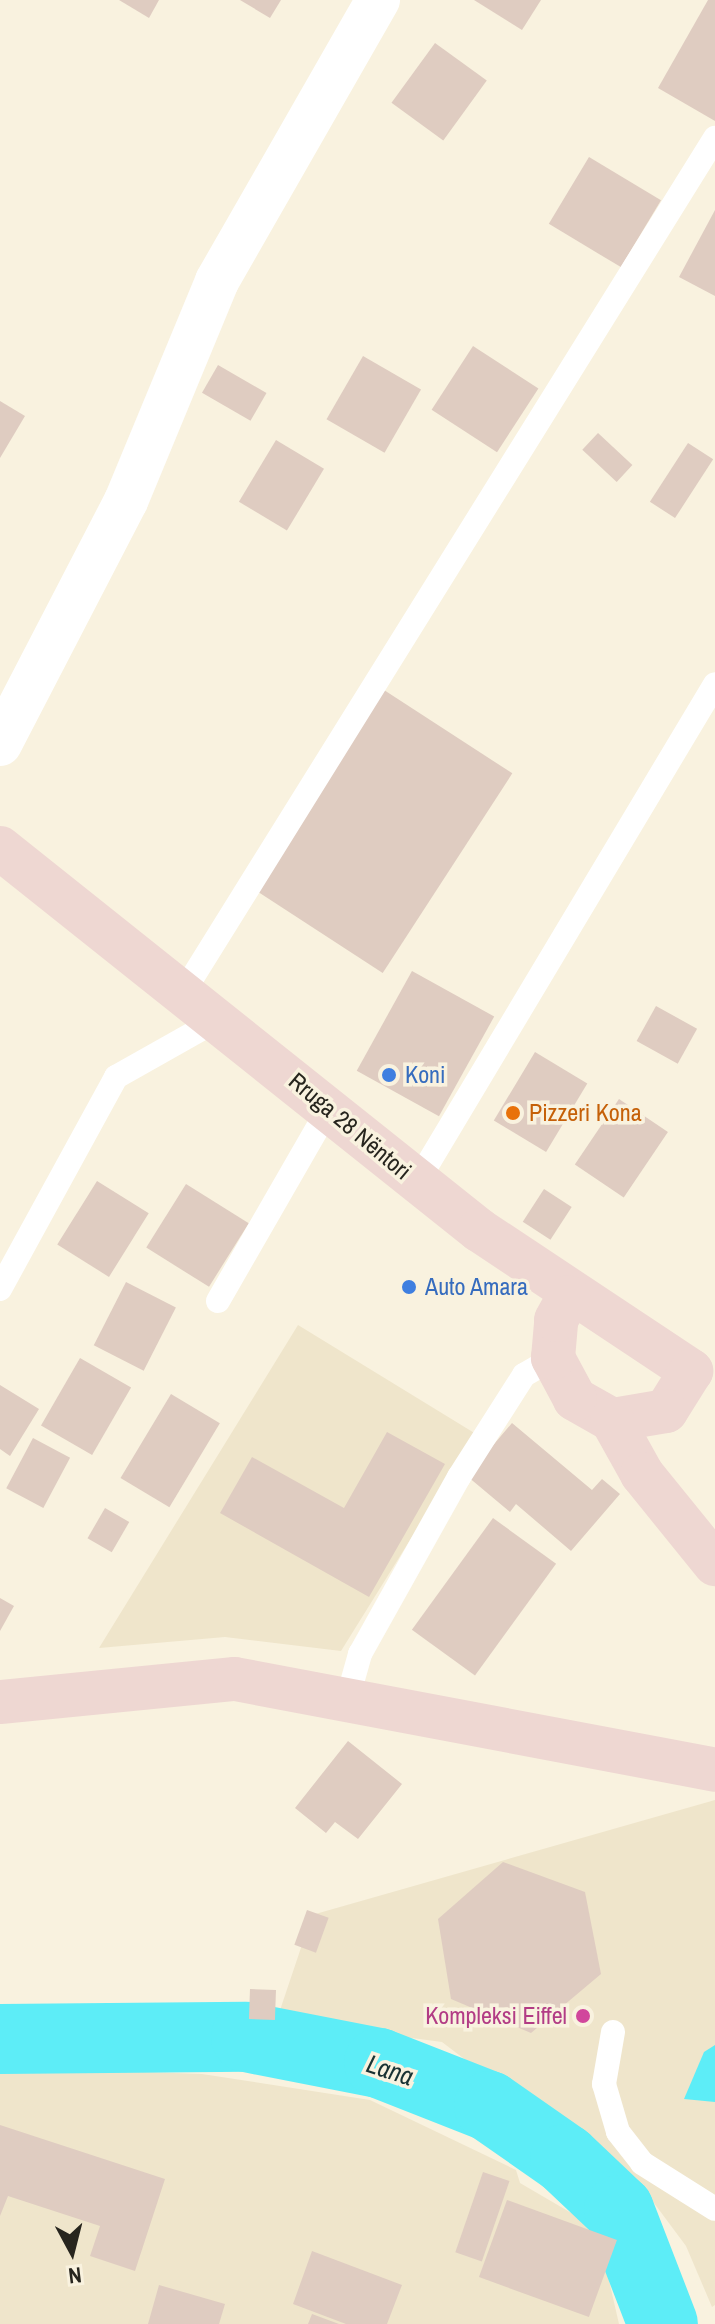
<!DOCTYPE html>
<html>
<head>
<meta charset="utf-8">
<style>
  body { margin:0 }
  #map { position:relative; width:715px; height:2324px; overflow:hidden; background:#f9f2df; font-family:"Archivo Narrow",sans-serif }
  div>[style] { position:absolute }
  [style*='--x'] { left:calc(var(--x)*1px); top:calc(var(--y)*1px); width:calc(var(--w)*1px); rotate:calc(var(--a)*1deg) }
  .built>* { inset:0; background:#efe5cb }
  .water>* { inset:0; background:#5dedf7 }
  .river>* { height:70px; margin:-35px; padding:0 35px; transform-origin:35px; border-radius:35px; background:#5dedf7 }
  .building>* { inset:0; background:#dfccc1; transform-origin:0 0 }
  .service>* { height:24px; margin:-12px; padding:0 12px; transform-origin:12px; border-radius:12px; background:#fff }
  .minor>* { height:44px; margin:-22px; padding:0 22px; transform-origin:22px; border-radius:22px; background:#fff }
  .secondary>* { height:44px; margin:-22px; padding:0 22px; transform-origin:22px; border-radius:22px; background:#eed7d2 }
  .dots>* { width:22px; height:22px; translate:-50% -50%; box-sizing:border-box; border:4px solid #f9f2df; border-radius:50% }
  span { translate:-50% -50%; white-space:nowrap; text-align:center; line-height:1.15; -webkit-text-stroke:7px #f9f2df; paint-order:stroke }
  .shop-label { font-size:24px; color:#366cbe }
  .left { translate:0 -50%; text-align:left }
  .food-label { font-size:24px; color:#c56008 }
  .street-label { font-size:24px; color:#27251e }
  .hotel-label { font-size:24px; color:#b23c85 }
  .right { translate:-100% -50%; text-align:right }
  .water-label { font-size:26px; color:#193233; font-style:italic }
  .north { position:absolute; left:32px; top:2212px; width:80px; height:80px; -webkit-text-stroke:6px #f9f2df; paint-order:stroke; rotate:173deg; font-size:22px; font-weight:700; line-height:32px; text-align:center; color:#27251e }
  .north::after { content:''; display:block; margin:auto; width:28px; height:36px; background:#27251e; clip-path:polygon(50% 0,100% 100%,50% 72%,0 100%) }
</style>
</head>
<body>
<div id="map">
  <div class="built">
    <div style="clip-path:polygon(298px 1325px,476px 1434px,341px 1651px,225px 1637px,99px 1648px)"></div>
    <div style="clip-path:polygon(715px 1800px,715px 2305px,712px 2307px,686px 2246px,654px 2203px,442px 2042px,329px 2027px,274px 2028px,312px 1915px)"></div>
    <div style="clip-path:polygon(0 2067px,202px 2074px,370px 2100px,516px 2170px,520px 2183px,597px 2228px,619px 2324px,0 2324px)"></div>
  </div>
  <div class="water">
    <div style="clip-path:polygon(715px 2045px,715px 2102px,684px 2099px,704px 2052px)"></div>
  </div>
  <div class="river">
    <div style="--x:0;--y:2039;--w:246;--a:-0.5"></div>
    <div style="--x:246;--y:2037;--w:136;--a:11.1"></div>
    <div style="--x:379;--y:2063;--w:118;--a:21.4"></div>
    <div style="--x:489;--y:2106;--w:93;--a:34.9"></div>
    <div style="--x:565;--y:2159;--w:74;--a:43.4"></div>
    <div style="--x:619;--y:2210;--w:122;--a:68.9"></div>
  </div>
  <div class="building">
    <div style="clip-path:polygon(119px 0,159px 0,149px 18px)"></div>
    <div style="clip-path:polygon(240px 0,281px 0,270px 18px)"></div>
    <div style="clip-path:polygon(474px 0,541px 0,522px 30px)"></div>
    <div style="clip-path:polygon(708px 0,715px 0,715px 121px,658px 88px)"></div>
    <div style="left:435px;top:43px;width:64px;height:74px;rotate:36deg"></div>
    <div style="left:589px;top:157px;width:84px;height:78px;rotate:31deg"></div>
    <div style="clip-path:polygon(715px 210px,715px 296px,679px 277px)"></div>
    <div style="left:473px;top:346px;width:78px;height:76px;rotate:33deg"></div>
    <div style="left:363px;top:356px;width:67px;height:73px;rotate:30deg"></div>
    <div style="left:218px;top:365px;width:56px;height:32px;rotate:30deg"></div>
    <div style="clip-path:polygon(0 401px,25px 416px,0 458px)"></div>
    <div style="left:598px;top:433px;width:47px;height:23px;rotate:43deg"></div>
    <div style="left:276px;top:440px;width:56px;height:72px;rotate:31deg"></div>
    <div style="left:688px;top:443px;width:30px;height:70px;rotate:33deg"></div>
    <div style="left:384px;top:690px;width:153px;height:238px;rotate:33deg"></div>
    <div style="left:412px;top:971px;width:94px;height:114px;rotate:29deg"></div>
    <div style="left:656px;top:1006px;width:47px;height:40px;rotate:29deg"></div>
    <div style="left:535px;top:1052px;width:61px;height:80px;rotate:31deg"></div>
    <div style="left:619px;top:1099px;width:59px;height:79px;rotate:34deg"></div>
    <div style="left:97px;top:1181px;width:61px;height:75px;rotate:32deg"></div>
    <div style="left:186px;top:1184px;width:74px;height:75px;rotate:32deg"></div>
    <div style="left:544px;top:1189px;width:33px;height:39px;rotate:33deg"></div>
    <div style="left:126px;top:1282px;width:56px;height:71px;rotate:27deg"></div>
    <div style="left:80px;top:1358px;width:59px;height:78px;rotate:30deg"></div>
    <div style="clip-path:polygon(0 1385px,39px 1409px,10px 1456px,0 1449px)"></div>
    <div style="left:171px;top:1394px;width:57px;height:98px;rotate:31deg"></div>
    <div style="clip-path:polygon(512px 1423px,592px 1490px,602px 1479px,620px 1494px,571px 1551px,516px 1504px,510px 1512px,467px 1476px)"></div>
    <div style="clip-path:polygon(387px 1432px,445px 1464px,369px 1597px,220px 1513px,252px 1457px,344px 1508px)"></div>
    <div style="left:33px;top:1438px;width:42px;height:57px;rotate:28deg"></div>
    <div style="left:105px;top:1508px;width:28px;height:35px;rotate:30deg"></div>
    <div style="left:493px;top:1518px;width:78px;height:138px;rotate:36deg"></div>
    <div style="clip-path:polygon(0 1598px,14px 1606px,0 1631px)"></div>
    <div style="clip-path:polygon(348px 1741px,402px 1784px,358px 1839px,335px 1822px,326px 1833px,295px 1808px)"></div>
    <div style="clip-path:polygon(503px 1862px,585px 1892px,601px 1974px,531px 2033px,451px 1999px,438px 1919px)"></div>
    <div style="left:307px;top:1910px;width:23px;height:37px;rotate:20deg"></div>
    <div style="left:250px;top:1989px;width:26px;height:30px;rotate:2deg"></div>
    <div style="clip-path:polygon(0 2125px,165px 2179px,135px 2271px,90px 2256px,100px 2226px,8px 2196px,0 2216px)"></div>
    <div style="left:483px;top:2172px;width:28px;height:85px;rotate:19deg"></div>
    <div style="left:507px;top:2200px;width:117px;height:82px;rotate:20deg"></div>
    <div style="clip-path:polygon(312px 2251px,402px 2285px,387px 2324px,346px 2324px,293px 2304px)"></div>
    <div style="clip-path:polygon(159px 2285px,225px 2304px,219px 2324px,148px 2324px)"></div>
    <div style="clip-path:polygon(312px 2314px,339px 2324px,308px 2324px)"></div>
  </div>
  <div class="service">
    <div style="--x:184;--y:991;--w:1005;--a:-58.1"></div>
    <div style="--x:417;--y:1182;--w:580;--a:-59.1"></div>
    <div style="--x:0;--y:1289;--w:242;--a:-61.3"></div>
    <div style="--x:116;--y:1077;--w:118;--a:-29.4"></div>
    <div style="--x:218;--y:1301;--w:223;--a:-60.1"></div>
    <div style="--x:348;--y:1697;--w:45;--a:-74.4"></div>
    <div style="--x:360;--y:1654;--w:203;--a:-60.8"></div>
    <div style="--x:459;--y:1477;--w:121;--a:-57.5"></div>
    <div style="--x:524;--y:1375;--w:34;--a:-30"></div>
    <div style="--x:613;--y:2032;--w:53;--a:99.8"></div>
    <div style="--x:604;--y:2084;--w:50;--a:73.7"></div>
    <div style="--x:618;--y:2132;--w:39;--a:52"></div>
    <div style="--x:642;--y:2163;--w:86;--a:32.2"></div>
  </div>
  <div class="minor">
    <div style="--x:0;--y:744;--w:274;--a:-62.6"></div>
    <div style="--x:126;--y:501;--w:238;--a:-67.5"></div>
    <div style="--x:217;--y:281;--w:324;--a:-60.2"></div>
  </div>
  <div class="secondary">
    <div style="--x:0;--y:848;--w:613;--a:38.57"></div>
    <div style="--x:479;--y:1230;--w:255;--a:33.6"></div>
    <div style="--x:691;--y:1371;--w:47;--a:122"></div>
    <div style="--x:666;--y:1411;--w:55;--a:170.5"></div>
    <div style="--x:612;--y:1420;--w:43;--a:-150.4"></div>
    <div style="--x:575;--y:1399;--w:47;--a:-118.2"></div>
    <div style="--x:553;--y:1358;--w:38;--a:-85"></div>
    <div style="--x:556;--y:1320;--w:26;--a:-61"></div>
    <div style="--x:612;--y:1420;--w:62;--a:60.9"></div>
    <div style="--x:642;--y:1474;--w:116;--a:51"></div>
    <div style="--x:0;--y:1702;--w:236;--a:-5.6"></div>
    <div style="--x:235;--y:1679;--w:489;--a:10.7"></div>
  </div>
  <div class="dots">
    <div style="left:389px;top:1075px;background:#3f7fe0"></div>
    <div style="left:513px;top:1113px;background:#e8710a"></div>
    <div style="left:409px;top:1287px;background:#3f7fe0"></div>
    <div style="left:583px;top:2016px;background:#d1479c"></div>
  </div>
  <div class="shop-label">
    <span class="left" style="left:405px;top:1075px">Koni</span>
    <span class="left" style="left:425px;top:1287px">Auto Amara</span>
  </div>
  <div class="food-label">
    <span class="left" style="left:529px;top:1113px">Pizzeri Kona</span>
  </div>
  <div class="street-label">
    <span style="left:350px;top:1126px;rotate:40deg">Rruga 28 Nëntori</span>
  </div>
  <div class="hotel-label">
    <span class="right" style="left:567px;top:2016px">Kompleksi Eiffel</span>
  </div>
  <div class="water-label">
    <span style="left:390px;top:2070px;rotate:18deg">Lana</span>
  </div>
  <div class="north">N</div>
</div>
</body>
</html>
